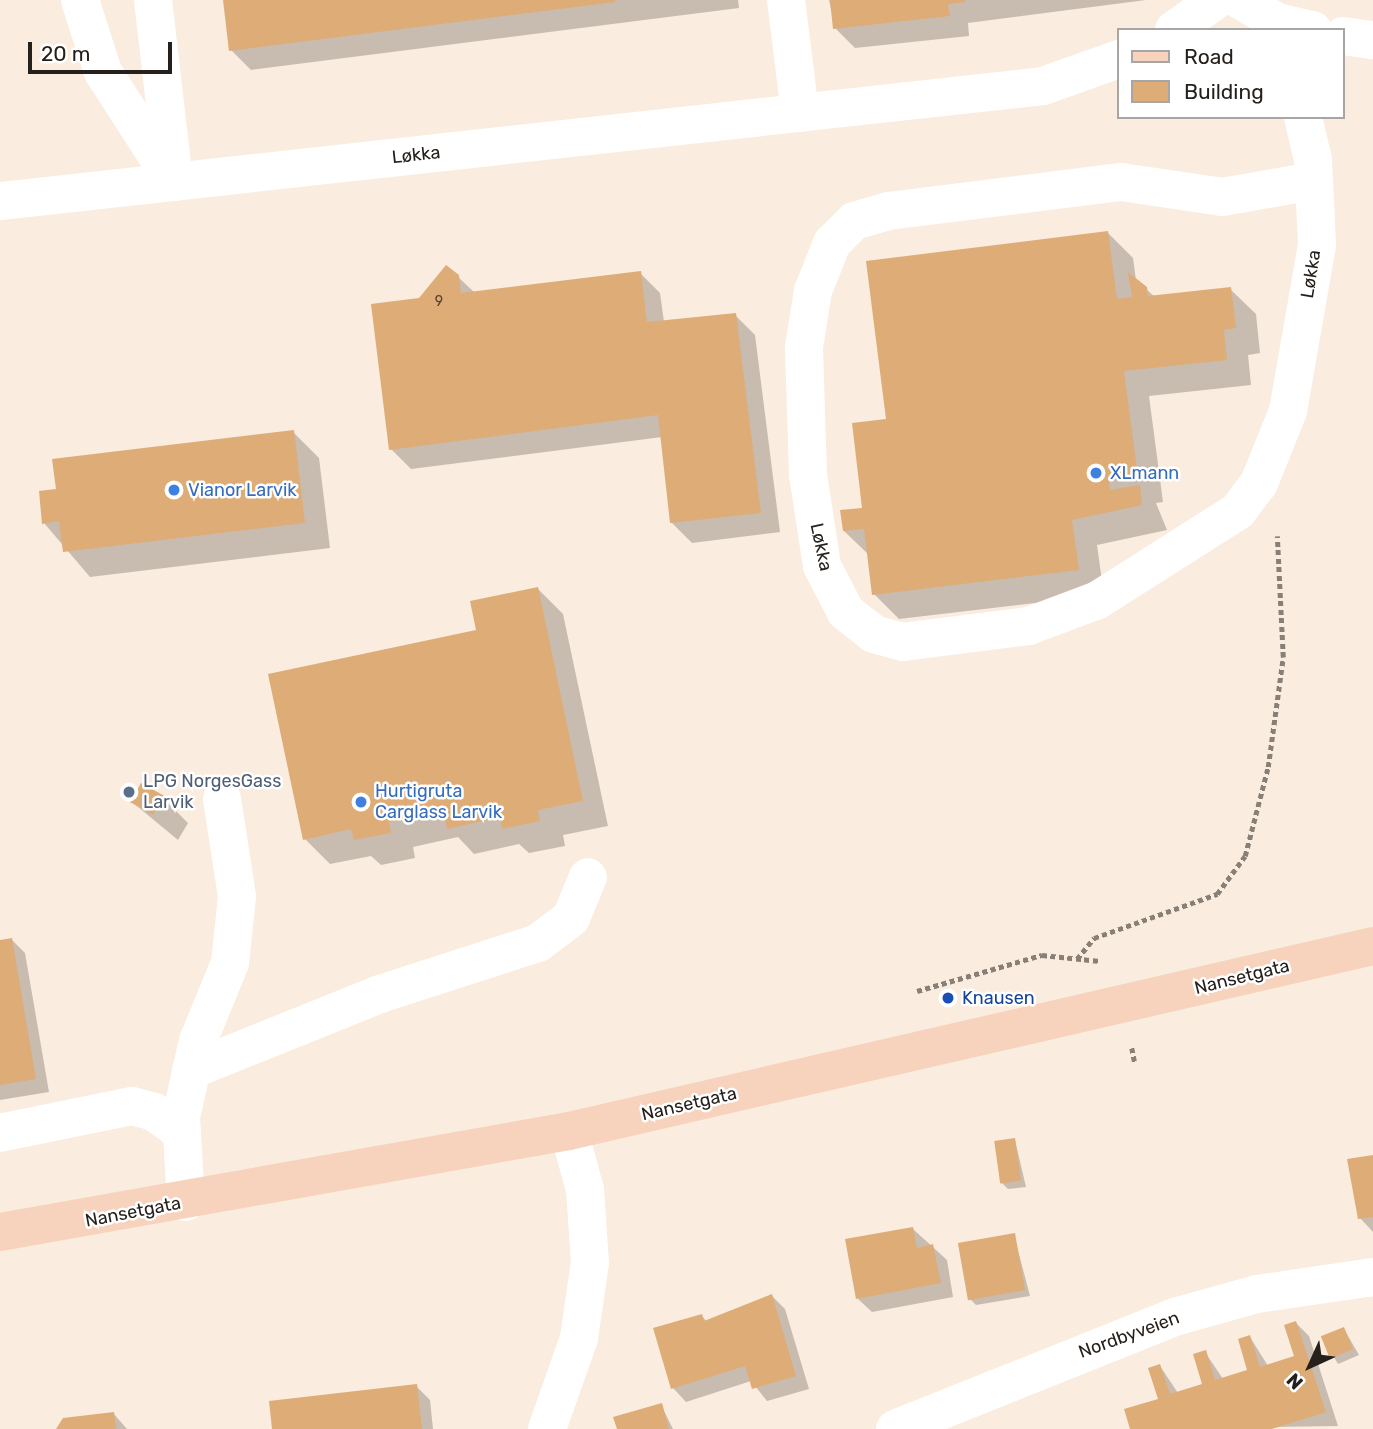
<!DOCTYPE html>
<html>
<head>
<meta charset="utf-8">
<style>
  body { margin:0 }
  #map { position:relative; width:1373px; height:1429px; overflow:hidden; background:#faecde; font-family:Rubik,sans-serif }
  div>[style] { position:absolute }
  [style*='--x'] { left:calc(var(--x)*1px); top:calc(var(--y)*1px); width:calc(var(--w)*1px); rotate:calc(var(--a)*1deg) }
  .shadow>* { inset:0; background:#0003 }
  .building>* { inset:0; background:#deac76; transform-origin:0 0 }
  .path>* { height:4.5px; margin-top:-2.25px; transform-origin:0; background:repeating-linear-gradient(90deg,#887f76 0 5px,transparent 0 8.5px) }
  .minor>* { height:38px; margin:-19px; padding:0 19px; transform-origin:19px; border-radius:19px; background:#fff }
  .major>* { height:38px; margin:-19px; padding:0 19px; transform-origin:19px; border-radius:19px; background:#f7d3bd }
  .dots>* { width:19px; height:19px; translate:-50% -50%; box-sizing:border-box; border:4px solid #fff; border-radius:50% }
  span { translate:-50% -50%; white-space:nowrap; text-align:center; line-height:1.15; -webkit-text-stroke:5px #fff; paint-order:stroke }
  .number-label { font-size:14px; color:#534332 }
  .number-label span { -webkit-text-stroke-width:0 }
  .street-label { font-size:18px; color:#25201b }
  .shop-label { font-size:18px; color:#366cbe }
  .left { translate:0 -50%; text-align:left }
  .service-label { font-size:18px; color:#4e5e75 }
  .transit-label { font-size:18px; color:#164399 }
  .legend { position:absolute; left:1117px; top:28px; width:228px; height:91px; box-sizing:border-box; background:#fff; border:2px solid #a8a6a4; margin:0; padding:9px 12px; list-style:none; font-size:21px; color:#25201b }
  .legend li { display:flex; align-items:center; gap:14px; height:35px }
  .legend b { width:35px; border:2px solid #a8a6a4 }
  .north { position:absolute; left:1275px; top:1331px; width:70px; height:70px; -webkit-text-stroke:5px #fff; paint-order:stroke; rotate:225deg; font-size:19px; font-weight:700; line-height:28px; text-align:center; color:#25201b }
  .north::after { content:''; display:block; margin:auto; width:24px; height:32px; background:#25201b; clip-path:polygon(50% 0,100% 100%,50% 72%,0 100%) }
  .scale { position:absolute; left:28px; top:42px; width:144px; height:32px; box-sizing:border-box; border:4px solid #25201b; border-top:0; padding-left:9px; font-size:21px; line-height:24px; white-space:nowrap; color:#25201b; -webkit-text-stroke:5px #fff; paint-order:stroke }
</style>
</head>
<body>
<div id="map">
  <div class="shadow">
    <div style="clip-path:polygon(225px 0,738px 0,739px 8px,251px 70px,231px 50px)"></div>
    <div style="clip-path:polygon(829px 0,1146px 0,968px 23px,969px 36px,855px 48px,835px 28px)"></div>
    <div style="clip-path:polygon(1108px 233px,1133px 258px,1136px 280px,1155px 297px,1230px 289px,1256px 314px,1260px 353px,1248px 355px,1251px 385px,1149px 396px,1163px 502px,1156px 503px,1167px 530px,1097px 545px,1104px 595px,899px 619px,874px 594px,869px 555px,844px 531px,864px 509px,888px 420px)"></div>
    <div style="clip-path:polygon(640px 273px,660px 293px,664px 322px,735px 315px,755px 335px,780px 532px,692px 543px,672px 523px,662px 437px,411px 469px,391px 449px,420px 299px,457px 276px,475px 293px)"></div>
    <div style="clip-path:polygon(293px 432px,319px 458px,330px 548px,90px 577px,44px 523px,58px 490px)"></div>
    <div style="clip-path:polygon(538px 589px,563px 614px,608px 826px,563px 835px,565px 846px,529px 853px,519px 844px,474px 854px,458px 837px,413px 847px,415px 858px,381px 865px,371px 856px,330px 864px,305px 839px,478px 632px)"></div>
    <div style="clip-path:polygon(163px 798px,188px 823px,178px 840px,132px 802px)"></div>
    <div style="clip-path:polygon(12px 940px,25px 953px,49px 1092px,0 1100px,0 942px)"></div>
    <div style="clip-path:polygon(1015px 1140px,1026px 1187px,1008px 1189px,1001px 1182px)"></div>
    <div style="clip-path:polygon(1373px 1156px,1373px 1232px,1360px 1218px)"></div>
    <div style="clip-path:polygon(913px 1229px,947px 1260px,953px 1297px,872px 1312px,858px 1299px)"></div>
    <div style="clip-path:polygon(1014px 1235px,1030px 1296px,976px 1305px,970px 1299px)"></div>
    <div style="clip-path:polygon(772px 1296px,785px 1309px,809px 1389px,767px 1401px,751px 1381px,686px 1402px,673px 1388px,655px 1330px,702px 1316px,707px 1322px)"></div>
    <div style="clip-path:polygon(1296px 1323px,1309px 1336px,1338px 1426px,1132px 1429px,1160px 1400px,1160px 1366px,1178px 1393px,1204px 1385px,1205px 1352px,1223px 1379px,1249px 1371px,1250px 1337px,1268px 1366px,1296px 1357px)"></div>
    <div style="clip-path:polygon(1344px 1329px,1359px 1355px,1338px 1364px,1323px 1338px)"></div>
    <div style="clip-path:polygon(416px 1386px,430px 1400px,433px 1429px,274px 1429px)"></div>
    <div style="clip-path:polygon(661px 1405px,673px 1429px,619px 1429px)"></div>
    <div style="clip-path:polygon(113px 1413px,127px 1429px,58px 1429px,63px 1420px)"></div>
  </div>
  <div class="building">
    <div style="clip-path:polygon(223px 0,615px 0,615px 2px,229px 51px)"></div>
    <div style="clip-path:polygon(830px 0,965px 0,965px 2px,948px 4px,950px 16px,833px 29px)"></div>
    <div style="clip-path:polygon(1108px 231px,1117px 299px,1132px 297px,1128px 272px,1147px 287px,1148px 296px,1231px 287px,1236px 328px,1224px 330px,1227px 360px,1124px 371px,1138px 477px,1109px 481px,1110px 490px,1140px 485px,1142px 505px,1072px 520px,1079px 570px,872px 595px,864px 529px,843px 531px,840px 510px,862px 508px,852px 423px,886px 419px,866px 261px)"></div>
    <div style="clip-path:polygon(446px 265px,459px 275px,461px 293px,641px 271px,647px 322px,736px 313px,761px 513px,670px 523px,658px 415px,389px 450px,371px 304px,419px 298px)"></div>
    <div style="clip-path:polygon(294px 430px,305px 523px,63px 552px,59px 521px,42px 524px,39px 491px,56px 489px,52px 459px)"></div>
    <div style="clip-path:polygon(538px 587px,583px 801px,538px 810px,540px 821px,502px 829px,500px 817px,447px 829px,443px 810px,389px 822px,391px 833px,354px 840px,351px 829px,303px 840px,268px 674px,476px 630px,470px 601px)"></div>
    <div style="left:141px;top:783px;width:26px;height:22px;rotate:29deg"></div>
    <div style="clip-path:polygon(12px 938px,36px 1079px,0 1085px,0 940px)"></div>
    <div style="left:1015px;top:1138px;width:43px;height:21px;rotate:82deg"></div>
    <div style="clip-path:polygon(1373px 1155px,1373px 1217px,1358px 1219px,1347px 1159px)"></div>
    <div style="clip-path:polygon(913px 1227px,917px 1248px,933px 1244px,941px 1283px,856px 1299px,845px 1239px)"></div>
    <div style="left:1015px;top:1233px;width:58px;height:58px;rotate:80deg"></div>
    <div style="clip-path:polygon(772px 1294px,796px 1376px,752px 1389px,745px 1366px,671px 1389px,653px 1328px,702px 1314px,704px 1321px)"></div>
    <div style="clip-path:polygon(1296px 1321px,1326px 1412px,1272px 1429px,1130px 1429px,1124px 1409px,1158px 1399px,1148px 1368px,1160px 1364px,1170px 1394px,1202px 1384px,1193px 1354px,1206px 1350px,1215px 1380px,1247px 1370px,1238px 1339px,1250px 1335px,1260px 1367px,1294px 1356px,1284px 1325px)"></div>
    <div style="left:1344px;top:1327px;width:24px;height:25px;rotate:68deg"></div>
    <div style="clip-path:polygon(417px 1384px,422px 1429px,272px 1429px,269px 1401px)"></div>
    <div style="clip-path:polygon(662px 1403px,669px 1429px,617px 1429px,613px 1417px)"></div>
    <div style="clip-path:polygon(114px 1412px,116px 1429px,56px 1429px,63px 1418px)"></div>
  </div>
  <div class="path">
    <div style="--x:1077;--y:959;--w:27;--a:-51"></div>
    <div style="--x:1094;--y:938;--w:131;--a:-19.7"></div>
    <div style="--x:1217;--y:894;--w:47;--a:-53.6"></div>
    <div style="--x:1245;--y:856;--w:92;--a:-75.5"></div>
    <div style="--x:1268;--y:767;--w:111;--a:-82.2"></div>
    <div style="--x:1283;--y:657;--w:121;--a:-92.8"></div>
    <div style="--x:917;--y:991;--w:130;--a:-16.1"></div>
    <div style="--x:1042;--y:955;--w:58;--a:5.9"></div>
    <div style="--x:1132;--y:1048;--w:16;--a:79"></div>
  </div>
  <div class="minor">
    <div style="--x:80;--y:0;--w:76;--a:72.3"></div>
    <div style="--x:103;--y:72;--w:131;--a:57.2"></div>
    <div style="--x:153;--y:0;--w:174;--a:83.4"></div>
    <div style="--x:786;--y:0;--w:114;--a:82.9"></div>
    <div style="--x:1240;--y:0;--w:43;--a:30.7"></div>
    <div style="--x:1277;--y:22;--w:37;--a:13"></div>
    <div style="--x:1174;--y:30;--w:52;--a:-35.5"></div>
    <div style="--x:1343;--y:36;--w:30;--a:8"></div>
    <div style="--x:1303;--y:117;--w:44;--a:76.9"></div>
    <div style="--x:1313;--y:160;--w:21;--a:87"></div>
    <div style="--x:1314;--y:181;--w:64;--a:87.3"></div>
    <div style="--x:1317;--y:245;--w:169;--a:99.9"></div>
    <div style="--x:1288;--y:411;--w:78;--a:111.9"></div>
    <div style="--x:1259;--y:483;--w:35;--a:127"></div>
    <div style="--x:1238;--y:511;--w:166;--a:147.6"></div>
    <div style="--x:1098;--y:600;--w:74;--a:159.4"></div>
    <div style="--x:1029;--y:626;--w:127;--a:172.8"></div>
    <div style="--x:903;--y:642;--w:30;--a:-165"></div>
    <div style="--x:874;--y:634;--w:36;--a:-142"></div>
    <div style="--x:846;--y:612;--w:52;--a:-117.6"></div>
    <div style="--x:822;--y:566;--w:92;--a:-98.7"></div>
    <div style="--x:808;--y:475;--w:128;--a:-91.8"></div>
    <div style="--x:804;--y:347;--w:57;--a:-80.9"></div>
    <div style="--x:813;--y:291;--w:52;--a:-68.4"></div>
    <div style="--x:832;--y:243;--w:31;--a:-45"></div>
    <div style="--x:854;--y:221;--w:35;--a:-16"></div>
    <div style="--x:888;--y:211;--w:235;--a:-7.1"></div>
    <div style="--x:1121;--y:182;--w:102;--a:8.4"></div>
    <div style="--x:1222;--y:197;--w:93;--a:-9.9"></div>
    <div style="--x:0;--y:201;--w:1049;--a:-6.29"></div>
    <div style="--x:1043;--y:86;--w:81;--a:-19.6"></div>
    <div style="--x:191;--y:1070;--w:204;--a:-21.9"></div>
    <div style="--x:380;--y:994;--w:166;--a:-17.9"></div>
    <div style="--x:538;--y:943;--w:41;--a:-37.1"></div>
    <div style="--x:571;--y:918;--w:44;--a:-67.5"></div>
    <div style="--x:0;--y:1133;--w:135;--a:-11.6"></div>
    <div style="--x:132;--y:1106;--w:23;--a:15"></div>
    <div style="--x:154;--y:1112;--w:34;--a:36"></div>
    <div style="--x:186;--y:1202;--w:85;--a:-93.4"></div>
    <div style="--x:181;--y:1117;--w:78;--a:-77.4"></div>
    <div style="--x:198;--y:1041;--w:84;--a:-67.7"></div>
    <div style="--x:230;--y:963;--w:67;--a:-84"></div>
    <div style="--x:237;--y:896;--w:98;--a:-98.8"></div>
    <div style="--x:547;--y:1429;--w:96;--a:-70.6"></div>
    <div style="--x:579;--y:1338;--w:76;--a:-81.7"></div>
    <div style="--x:590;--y:1263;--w:73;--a:-93.9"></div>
    <div style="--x:585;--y:1190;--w:61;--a:-105.2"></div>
    <div style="--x:895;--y:1429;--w:305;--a:-21.8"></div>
    <div style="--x:1178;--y:1316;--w:82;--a:-15.6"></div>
    <div style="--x:1257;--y:1294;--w:117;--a:-8.3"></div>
  </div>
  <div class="major">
    <div style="--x:0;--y:1232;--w:578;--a:-10.07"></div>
    <div style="--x:569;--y:1131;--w:825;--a:-12.96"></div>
  </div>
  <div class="dots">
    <div style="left:1096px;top:473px;background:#3f7fe0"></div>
    <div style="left:174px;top:490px;background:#3f7fe0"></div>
    <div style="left:129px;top:792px;background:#5c6f8a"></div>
    <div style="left:361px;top:802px;background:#3f7fe0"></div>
    <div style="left:948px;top:998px;background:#1a4fb4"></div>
  </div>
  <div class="number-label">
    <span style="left:439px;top:302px">9</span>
  </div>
  <div class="street-label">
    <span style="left:416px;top:155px;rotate:-6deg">Løkka</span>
    <span style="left:1311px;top:274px;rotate:-81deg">Løkka</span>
    <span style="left:821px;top:547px;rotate:78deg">Løkka</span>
    <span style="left:1242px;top:977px;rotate:-14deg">Nansetgata</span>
    <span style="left:689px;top:1104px;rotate:-13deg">Nansetgata</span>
    <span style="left:133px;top:1212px;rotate:-11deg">Nansetgata</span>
    <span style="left:1129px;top:1335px;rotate:-20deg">Nordbyveien</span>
  </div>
  <div class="shop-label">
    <span class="left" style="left:1110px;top:473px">XLmann</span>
    <span class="left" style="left:188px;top:490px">Vianor Larvik</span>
    <span class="left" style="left:375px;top:802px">Hurtigruta<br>Carglass Larvik</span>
  </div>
  <div class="service-label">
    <span class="left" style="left:143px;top:792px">LPG NorgesGass<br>Larvik</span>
  </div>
  <div class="transit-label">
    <span class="left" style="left:962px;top:998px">Knausen</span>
  </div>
  <ul class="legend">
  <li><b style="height:9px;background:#f7d3bd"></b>Road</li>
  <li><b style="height:19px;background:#deac76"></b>Building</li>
  </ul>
  <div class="north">N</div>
  <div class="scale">20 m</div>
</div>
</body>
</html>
